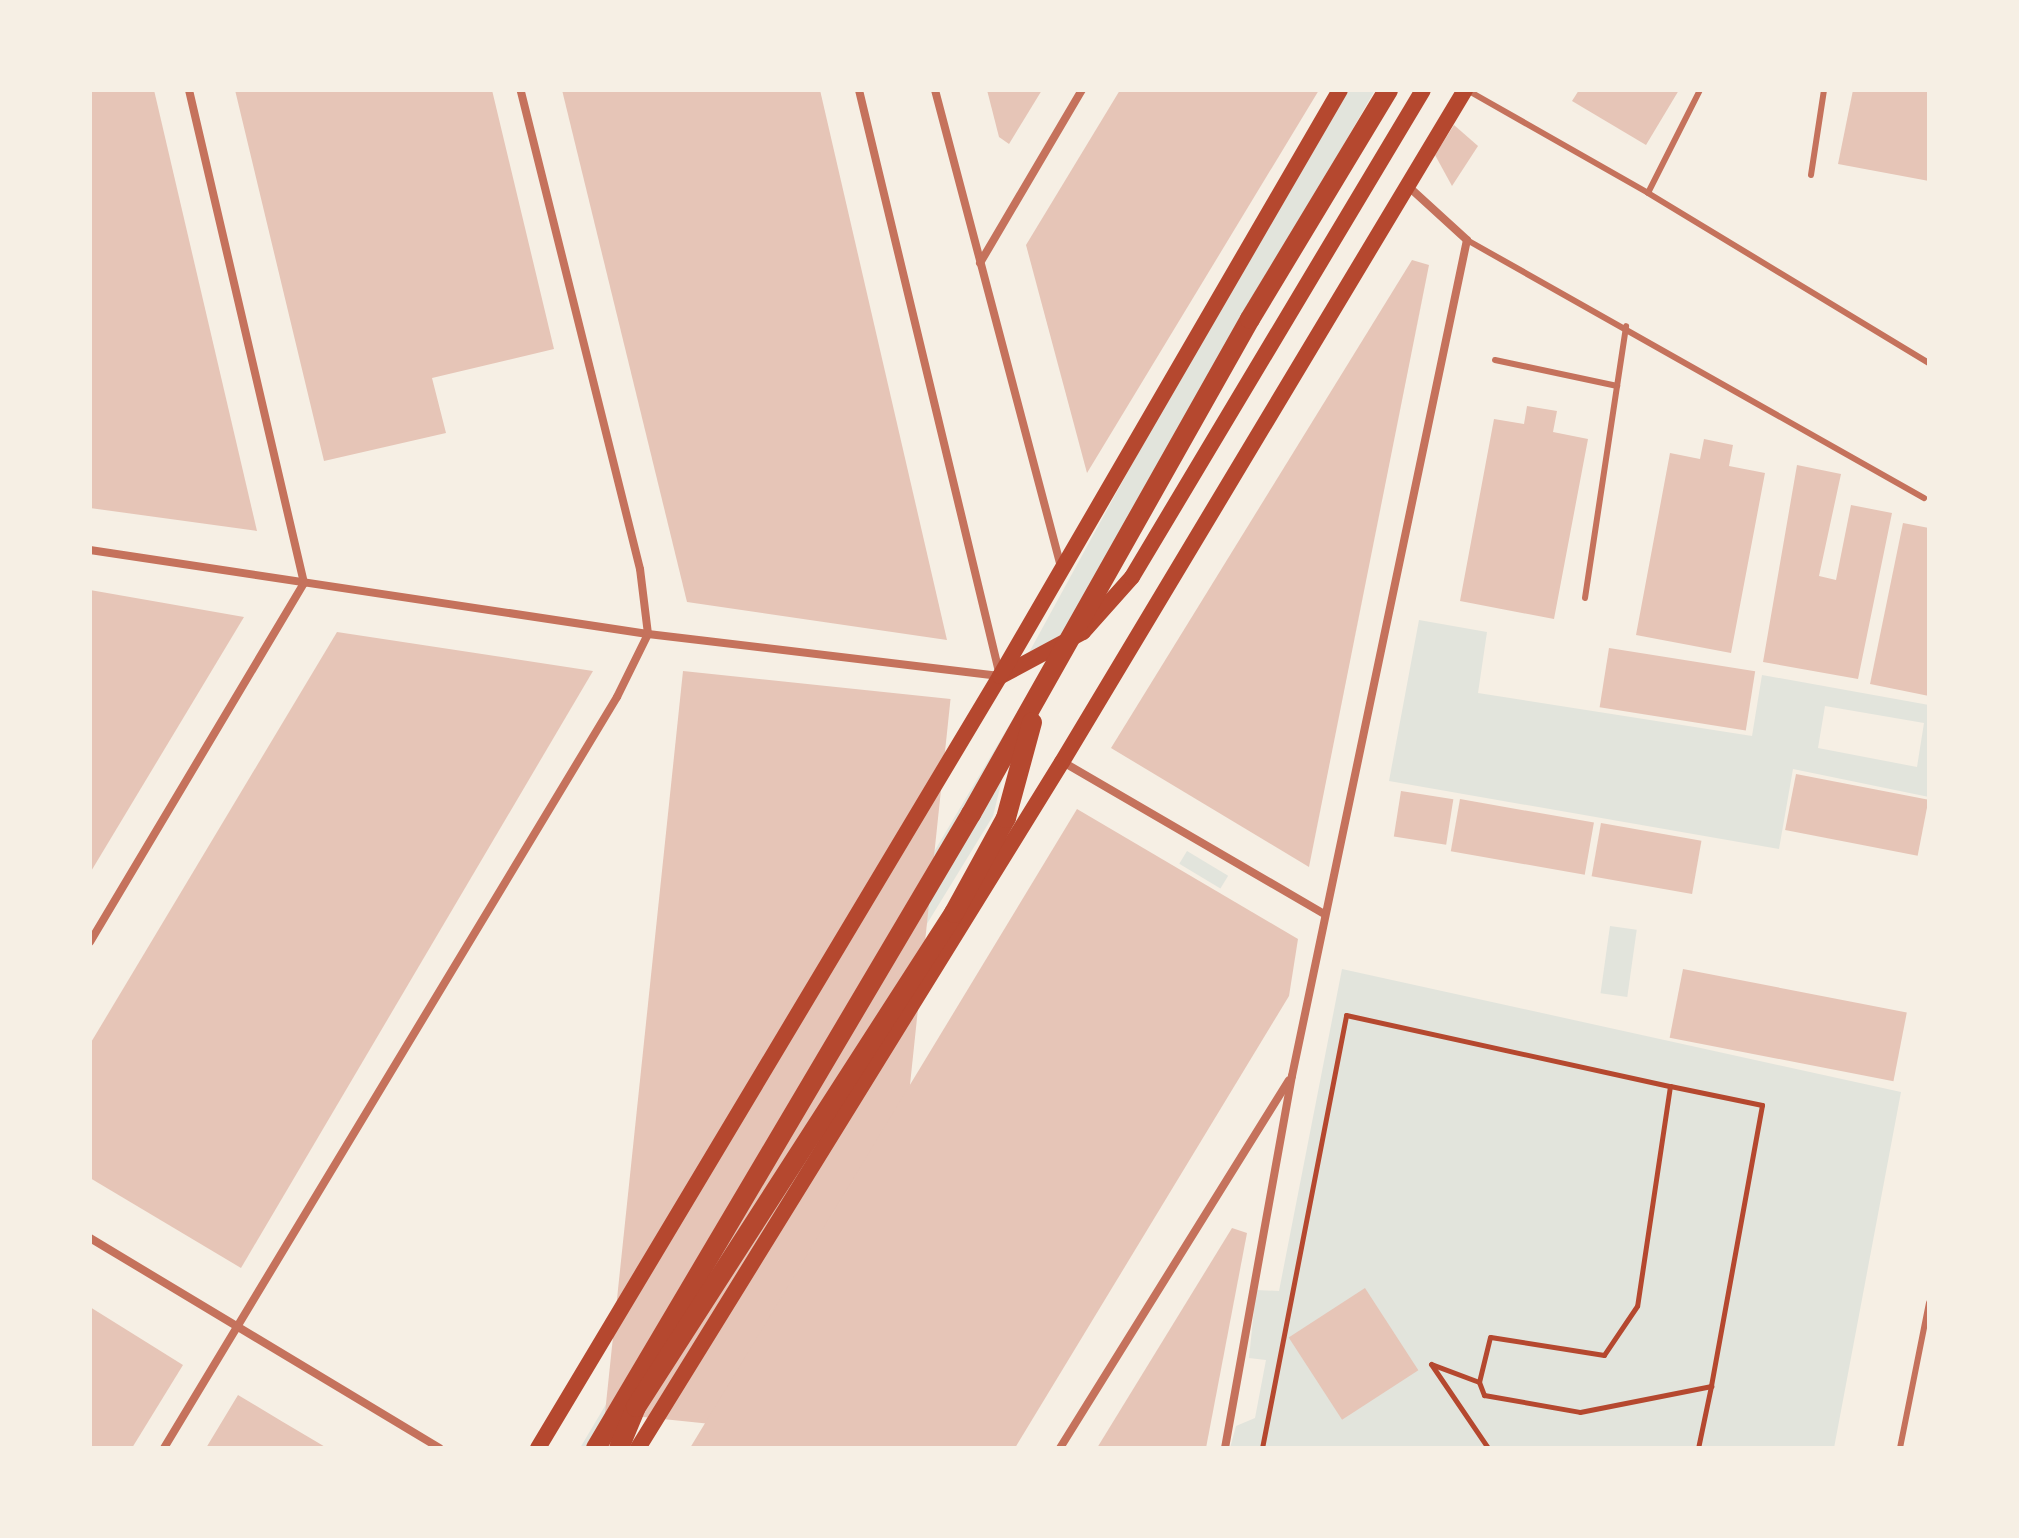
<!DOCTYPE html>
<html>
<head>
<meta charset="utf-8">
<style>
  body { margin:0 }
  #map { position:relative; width:2019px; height:1538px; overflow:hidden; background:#f6efe4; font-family:"Roboto Serif",serif }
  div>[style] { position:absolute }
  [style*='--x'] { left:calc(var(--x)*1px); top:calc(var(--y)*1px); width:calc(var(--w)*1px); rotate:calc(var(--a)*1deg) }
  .green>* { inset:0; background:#e2e4dc; transform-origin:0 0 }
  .building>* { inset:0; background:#e6c5b7; transform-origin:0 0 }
  .path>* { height:5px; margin:-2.5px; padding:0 2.5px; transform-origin:2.5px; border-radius:2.5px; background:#b5482f }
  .service>* { height:6px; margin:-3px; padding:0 3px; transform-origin:3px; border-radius:3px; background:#c5725c }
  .minor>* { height:8px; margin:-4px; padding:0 4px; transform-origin:4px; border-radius:4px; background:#c5725c }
  .secondary>* { height:16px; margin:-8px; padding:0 8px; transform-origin:8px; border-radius:8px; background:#b5482f }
  .primary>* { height:20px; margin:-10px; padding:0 10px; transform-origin:10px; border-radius:10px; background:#b5482f }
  span { translate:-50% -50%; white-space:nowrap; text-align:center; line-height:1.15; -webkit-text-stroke:8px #f6efe4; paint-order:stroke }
  .frame { position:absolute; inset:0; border:92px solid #f6efe4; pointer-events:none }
</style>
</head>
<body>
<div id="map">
  <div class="green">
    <div style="clip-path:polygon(1344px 90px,1375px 90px,1063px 633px,1026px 658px,1266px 219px)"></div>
    <div style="clip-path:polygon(evenodd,1419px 620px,1487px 632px,1478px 693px,1752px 736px,1762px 675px,1929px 705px,1929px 797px,1793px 769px,1779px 849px,1389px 781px,1419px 620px,1825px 706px,1924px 723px,1917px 767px,1818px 748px,1825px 706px)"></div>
    <div style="clip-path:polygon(1020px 707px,993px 816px,606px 1448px,580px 1448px)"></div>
    <div style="left:1187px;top:851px;width:48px;height:15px;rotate:31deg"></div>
    <div style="left:1610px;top:926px;width:27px;height:68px;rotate:8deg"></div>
    <div style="clip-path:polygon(1342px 969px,1901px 1092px,1834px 1448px,1230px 1448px,1236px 1426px,1255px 1418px,1266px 1360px,1249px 1358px,1256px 1290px,1279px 1291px)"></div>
  </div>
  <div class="building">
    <div style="clip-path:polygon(90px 90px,154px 90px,257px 531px,90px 508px)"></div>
    <div style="clip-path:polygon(235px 90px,492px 90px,554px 349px,432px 378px,446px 433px,324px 461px)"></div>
    <div style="clip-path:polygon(562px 90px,820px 90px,947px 640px,687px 602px)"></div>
    <div style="clip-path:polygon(987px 90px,1042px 90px,1009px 144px,999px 137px)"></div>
    <div style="clip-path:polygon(1120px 90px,1319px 90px,1087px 473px,1026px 245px)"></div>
    <div style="clip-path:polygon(1579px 90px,1679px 90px,1646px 145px,1572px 101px)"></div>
    <div style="clip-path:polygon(1853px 90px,1929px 90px,1929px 181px,1838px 164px)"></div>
    <div style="clip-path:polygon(1454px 125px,1478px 146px,1452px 186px,1435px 155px)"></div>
    <div style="clip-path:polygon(1412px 260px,1429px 265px,1309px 867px,1111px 748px)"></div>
    <div style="clip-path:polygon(1527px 406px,1557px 411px,1553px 432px,1588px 439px,1554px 619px,1460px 601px,1494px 419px,1524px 424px)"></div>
    <div style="clip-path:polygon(1704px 439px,1733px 445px,1729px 466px,1765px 473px,1731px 653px,1636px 635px,1670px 453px,1700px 459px)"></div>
    <div style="clip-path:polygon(1797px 465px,1841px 474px,1819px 576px,1836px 580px,1851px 505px,1892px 513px,1858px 679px,1763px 662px)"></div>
    <div style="clip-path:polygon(1903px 523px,1929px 528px,1929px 696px,1870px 684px)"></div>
    <div style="clip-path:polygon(90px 590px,244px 617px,90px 873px)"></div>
    <div style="clip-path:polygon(337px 632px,593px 671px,241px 1268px,90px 1178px,90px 1044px)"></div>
    <div style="left:1609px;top:648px;width:148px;height:60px;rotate:9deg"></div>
    <div style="left:683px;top:671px;width:269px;height:746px;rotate:6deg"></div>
    <div style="left:1796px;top:774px;width:135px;height:57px;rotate:11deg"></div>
    <div style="left:1401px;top:791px;width:53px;height:46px;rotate:9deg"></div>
    <div style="left:1460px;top:799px;width:136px;height:53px;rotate:10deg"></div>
    <div style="clip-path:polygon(1077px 809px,1298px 939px,1289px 996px,1015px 1448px,690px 1448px)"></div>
    <div style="left:1601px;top:823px;width:102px;height:54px;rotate:10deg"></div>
    <div style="left:1683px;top:969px;width:228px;height:70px;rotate:11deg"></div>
    <div style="clip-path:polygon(1232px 1228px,1247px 1233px,1206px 1448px,1097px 1448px)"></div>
    <div style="left:1365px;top:1288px;width:98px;height:91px;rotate:57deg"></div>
    <div style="clip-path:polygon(90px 1307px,183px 1365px,132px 1448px,90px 1448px)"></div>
    <div style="clip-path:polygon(238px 1395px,283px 1422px,327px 1448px,206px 1448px)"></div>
  </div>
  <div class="path">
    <div style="--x:1670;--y:1086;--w:94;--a:11.7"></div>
    <div style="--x:1762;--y:1105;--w:286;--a:100.3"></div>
    <div style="--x:1431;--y:1364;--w:102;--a:55.8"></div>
    <div style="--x:1479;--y:1382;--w:14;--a:69"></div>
    <div style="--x:1484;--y:1395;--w:97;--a:10"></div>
    <div style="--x:1580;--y:1412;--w:134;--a:-11.2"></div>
    <div style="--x:1711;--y:1386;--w:63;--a:101.8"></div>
    <div style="--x:1262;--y:1448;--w:441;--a:-79"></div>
    <div style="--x:1346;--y:1015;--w:332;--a:12.4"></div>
    <div style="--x:1670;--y:1086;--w:222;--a:98.5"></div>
    <div style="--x:1637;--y:1306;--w:59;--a:124"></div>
    <div style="--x:1604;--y:1355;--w:115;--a:-171"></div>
    <div style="--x:1490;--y:1337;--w:46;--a:103.7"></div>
    <div style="--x:1479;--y:1382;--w:51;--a:-159.4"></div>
  </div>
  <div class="service">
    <div style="--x:1467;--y:90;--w:208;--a:29.6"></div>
    <div style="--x:1700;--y:90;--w:115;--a:116.8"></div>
    <div style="--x:1648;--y:193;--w:328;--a:31.2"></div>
    <div style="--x:1811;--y:175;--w:86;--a:-81.3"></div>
    <div style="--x:1467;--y:240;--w:525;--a:29.45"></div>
    <div style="--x:1495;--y:360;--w:125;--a:12"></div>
    <div style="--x:1585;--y:598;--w:275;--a:-81.4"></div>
    <div style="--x:1900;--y:1448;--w:148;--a:-78.7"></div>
  </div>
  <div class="minor">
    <div style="--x:935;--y:90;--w:492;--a:75.2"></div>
    <div style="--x:980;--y:263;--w:201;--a:-59.5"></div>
    <div style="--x:90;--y:550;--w:564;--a:8.56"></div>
    <div style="--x:648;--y:634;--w:354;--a:6.8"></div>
    <div style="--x:1000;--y:676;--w:603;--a:-103.53"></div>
    <div style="--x:1063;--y:762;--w:302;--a:30.2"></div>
    <div style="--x:90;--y:942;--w:418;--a:-59.2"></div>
    <div style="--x:304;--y:583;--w:506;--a:-103.13"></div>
    <div style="--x:90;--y:1238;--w:408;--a:31"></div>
    <div style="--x:164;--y:1448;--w:877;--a:-58.9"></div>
    <div style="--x:617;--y:697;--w:70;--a:-63.8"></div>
    <div style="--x:648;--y:634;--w:65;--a:-97"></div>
    <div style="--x:640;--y:569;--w:494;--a:-104"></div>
    <div style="--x:1060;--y:1448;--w:433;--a:-58.1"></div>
    <div style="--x:1225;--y:1448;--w:378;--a:-79.8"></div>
    <div style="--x:1292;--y:1076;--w:854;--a:-78.18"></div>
    <div style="--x:1467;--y:240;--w:79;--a:-137.6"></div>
  </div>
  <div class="secondary">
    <div style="--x:1001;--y:676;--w:93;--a:-28.2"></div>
    <div style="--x:1083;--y:632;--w:74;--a:-48.3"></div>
    <div style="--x:1132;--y:577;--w:567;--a:-59.14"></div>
    <div style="--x:538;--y:1448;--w:900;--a:-59.1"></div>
    <div style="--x:1000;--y:676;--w:677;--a:-59.88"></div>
    <div style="--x:638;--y:1448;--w:806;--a:-58.28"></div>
    <div style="--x:1062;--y:762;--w:784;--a:-59.05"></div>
  </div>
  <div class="primary">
    <div style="--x:596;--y:1448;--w:737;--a:-59.4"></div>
    <div style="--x:971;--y:814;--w:568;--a:-60.59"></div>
    <div style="--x:1250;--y:319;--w:267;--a:-58.9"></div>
    <div style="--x:619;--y:1448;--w:44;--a:-67.5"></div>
    <div style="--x:636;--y:1407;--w:588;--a:-57.23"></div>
    <div style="--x:954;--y:913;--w:108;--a:-61.3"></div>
    <div style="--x:1006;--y:818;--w:99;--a:-74.8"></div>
  </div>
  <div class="frame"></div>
</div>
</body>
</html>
